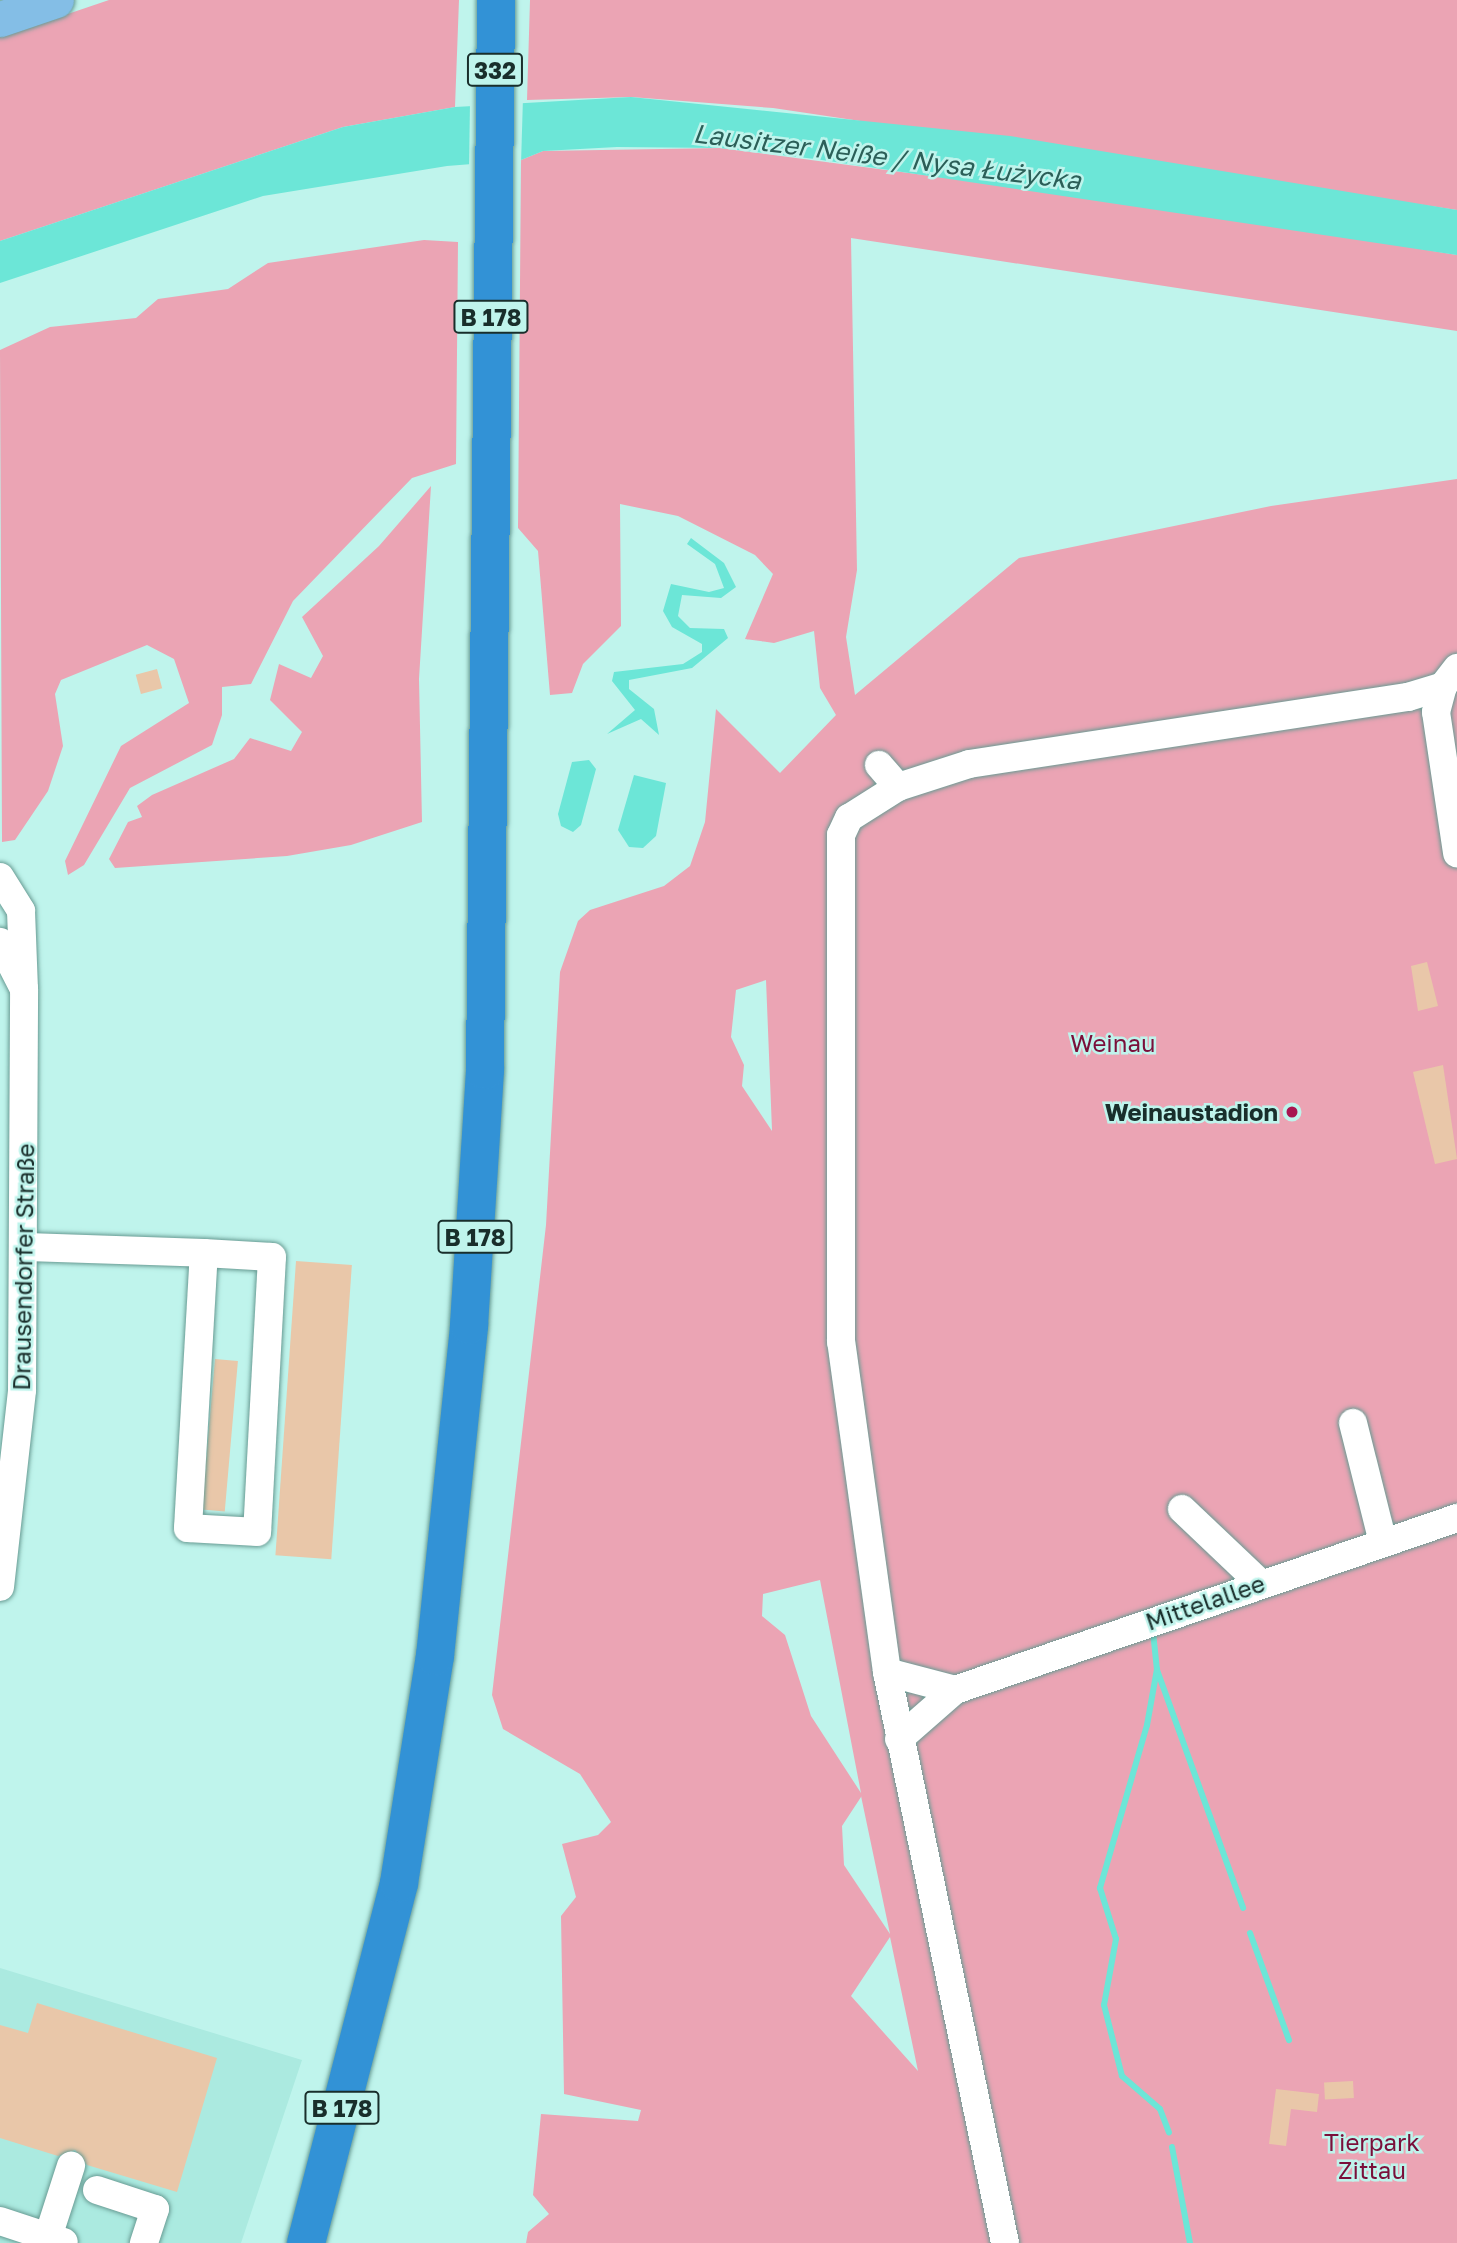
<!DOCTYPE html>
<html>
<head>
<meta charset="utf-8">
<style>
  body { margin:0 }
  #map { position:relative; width:1457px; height:2243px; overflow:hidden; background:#bff4ec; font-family:"Golos Text",sans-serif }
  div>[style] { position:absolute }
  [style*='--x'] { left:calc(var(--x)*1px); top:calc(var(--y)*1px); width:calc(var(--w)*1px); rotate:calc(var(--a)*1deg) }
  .built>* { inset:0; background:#abeae0 }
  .green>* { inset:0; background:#eba4b4 }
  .water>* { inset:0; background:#6ce6d7 }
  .pier>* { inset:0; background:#bff4ec }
  .stream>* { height:6px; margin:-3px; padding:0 3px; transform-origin:3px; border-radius:3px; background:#6ce6d7 }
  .building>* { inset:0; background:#e9c7a9; transform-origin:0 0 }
  .roads { filter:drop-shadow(0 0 2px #689b93) drop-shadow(0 0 2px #689b93) }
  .minor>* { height:28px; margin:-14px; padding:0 14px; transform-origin:14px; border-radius:14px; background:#fff }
  .major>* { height:35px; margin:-17.5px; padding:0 17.5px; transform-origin:17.5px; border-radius:17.5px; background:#84bee6 }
  .highway>* { height:38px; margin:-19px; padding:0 19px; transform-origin:19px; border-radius:19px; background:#3292d6 }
  .dots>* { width:19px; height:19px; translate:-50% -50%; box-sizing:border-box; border:4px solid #bff4ec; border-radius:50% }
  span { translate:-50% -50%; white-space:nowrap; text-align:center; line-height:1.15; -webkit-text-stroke:5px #bff4ec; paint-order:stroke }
  .shield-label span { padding:2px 5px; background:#bff4ec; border:2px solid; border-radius:5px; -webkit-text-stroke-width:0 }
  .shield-label { font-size:23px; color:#192e2b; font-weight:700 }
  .park-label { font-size:24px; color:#7a0f3a }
  .poi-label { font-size:24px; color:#192e2b; font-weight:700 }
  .right { translate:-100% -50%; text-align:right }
  .street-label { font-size:24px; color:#192e2b }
  .water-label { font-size:26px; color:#2b5f58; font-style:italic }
</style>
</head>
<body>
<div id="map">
  <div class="built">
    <div style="clip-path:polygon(0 1968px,302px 2060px,241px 2243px,0 2243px)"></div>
  </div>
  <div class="green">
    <div style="clip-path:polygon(109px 0,459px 0,455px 107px,343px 127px,0 241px,0 37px)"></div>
    <div style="clip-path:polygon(530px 0,1457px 0,1457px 210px,773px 108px,631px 97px,527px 100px)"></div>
    <div style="clip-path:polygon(evenodd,720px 148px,1179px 209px,1457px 255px,1457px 331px,851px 238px,857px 570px,846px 637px,855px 695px,1019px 558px,1271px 506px,1457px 479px,1457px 2243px,526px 2243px,528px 2232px,549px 2214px,533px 2195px,541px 2114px,638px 2121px,641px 2110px,564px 2094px,561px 1916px,576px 1897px,562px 1844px,598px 1835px,611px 1822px,580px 1774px,503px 1729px,492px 1695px,546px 1225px,560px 972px,578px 921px,590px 910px,664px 886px,690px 866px,705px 822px,716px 709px,780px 773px,836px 715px,820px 688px,814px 631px,774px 643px,745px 639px,773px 574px,755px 555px,678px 516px,620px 504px,621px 626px,583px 664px,572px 693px,550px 695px,538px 551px,518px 528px,521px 160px,543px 151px,720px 148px,766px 980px,772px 1130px,772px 1131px,742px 1086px,744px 1065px,731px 1037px,736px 990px,766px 980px,720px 148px,820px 1580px,861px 1793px,811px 1716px,785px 1635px,762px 1616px,763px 1594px,820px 1580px,720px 148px,861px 1797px,861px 1796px,890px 1934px,844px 1865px,842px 1826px,861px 1797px,720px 148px,890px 1937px,918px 2071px,851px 1996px,890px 1937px)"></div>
    <div style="clip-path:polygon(424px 240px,458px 242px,456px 464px,412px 478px,293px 601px,251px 684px,222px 687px,222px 715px,212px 745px,130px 788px,84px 865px,68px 875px,65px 861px,121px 746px,189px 703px,174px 659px,147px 645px,61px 680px,55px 694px,63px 746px,48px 791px,15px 840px,2px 842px,0 350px,50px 327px,136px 318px,158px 299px,228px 289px,268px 263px)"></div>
    <div style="clip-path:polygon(431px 486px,419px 679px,422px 822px,351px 845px,287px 856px,115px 868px,109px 859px,128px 822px,142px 817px,137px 806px,152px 795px,234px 759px,250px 738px,291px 751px,302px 732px,270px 700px,279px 664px,311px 678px,323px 656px,302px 617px,379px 546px)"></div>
  </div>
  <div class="water">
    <div style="clip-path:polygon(631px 97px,1010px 136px,1457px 210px,1457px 255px,815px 159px,720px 148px,617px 147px,543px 151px,521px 160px,447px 166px,263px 196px,0 283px,0 241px,343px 127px,455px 107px)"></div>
    <div style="clip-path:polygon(691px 538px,724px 563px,736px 587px,721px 598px,682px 595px,678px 616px,690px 628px,724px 629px,728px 638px,692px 668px,629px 680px,629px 689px,654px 709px,659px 735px,641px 719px,607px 734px,635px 710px,612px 681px,614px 672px,683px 664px,702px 652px,702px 644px,672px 627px,663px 611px,671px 584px,709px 592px,724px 588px,715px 564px,687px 544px)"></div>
    <div style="clip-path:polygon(589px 760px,596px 769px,581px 825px,573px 832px,561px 826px,558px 814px,572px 762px)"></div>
    <div style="clip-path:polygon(634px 775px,666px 783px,656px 836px,643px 848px,629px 847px,618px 830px)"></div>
  </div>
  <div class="pier">
    <div style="clip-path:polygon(523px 97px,521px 164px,469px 168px,470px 102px)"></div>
  </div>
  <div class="stream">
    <div style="--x:1153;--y:1632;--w:37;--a:84"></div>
    <div style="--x:1157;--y:1669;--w:57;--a:100.1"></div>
    <div style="--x:1147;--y:1725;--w:170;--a:106.1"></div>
    <div style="--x:1100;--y:1888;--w:53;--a:72.6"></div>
    <div style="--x:1116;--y:1939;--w:67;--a:100.3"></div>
    <div style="--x:1104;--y:2005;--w:73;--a:75.8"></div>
    <div style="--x:1122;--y:2076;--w:50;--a:41"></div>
    <div style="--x:1160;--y:2109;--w:25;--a:69"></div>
    <div style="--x:1157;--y:1670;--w:253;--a:70.1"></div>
    <div style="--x:1250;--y:1933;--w:114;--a:70"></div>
    <div style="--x:1172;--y:2147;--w:98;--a:79.4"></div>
  </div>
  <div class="building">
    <div style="left:157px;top:669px;width:20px;height:22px;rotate:75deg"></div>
    <div style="clip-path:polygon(1427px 962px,1438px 1006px,1418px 1011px,1411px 966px)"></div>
    <div style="clip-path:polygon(1443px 1065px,1457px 1159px,1435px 1164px,1413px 1072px)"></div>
    <div style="left:296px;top:1261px;width:56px;height:295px;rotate:4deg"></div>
    <div style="left:215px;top:1359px;width:23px;height:151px;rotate:5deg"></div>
    <div style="clip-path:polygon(37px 2003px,217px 2058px,177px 2192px,87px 2165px,75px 2150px,58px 2156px,0 2138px,0 2025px,28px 2033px)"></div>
    <div style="left:1353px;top:2081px;width:17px;height:29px;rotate:87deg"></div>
    <div style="clip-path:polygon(1276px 2089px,1319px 2094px,1317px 2112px,1291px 2109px,1286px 2146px,1269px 2144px)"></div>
  </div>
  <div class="roads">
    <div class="minor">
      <div style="--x:1443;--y:686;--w:27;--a:105"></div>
      <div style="--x:1436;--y:712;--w:143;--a:81.5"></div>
      <div style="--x:879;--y:765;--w:29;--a:49"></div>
      <div style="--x:0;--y:877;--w:40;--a:58"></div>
      <div style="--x:21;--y:911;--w:78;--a:87.8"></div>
      <div style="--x:24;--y:989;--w:53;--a:-117.1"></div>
      <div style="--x:27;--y:1247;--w:177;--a:1.9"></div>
      <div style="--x:204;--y:1253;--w:68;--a:3.4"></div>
      <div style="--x:272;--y:1257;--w:275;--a:93.1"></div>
      <div style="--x:257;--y:1532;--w:69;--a:-176.7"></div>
      <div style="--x:188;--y:1528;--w:275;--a:-86.7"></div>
      <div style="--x:1353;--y:1423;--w:123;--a:75.9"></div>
      <div style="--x:1182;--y:1509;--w:108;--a:43.5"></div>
      <div style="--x:0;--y:1587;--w:198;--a:-83.6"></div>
      <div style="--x:22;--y:1390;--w:401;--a:-89.7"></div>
      <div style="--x:887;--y:1672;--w:70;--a:14.8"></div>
      <div style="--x:899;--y:1739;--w:74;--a:-41.2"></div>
      <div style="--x:955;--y:1690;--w:531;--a:-18.91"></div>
      <div style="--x:97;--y:2190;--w:61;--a:18.1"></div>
      <div style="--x:155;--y:2209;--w:36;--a:108"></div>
      <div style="--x:0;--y:2221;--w:67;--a:18.2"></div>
      <div style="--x:48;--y:2237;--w:75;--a:-72.1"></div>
      <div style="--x:1005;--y:2243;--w:583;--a:-101.68"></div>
      <div style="--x:887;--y:1672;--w:333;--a:-97.9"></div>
      <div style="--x:841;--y:1342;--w:507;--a:-90"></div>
      <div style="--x:841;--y:835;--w:19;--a:-65"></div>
      <div style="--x:849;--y:818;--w:58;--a:-32.3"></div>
      <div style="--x:898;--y:787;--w:75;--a:-17.9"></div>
      <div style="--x:969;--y:764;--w:444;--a:-8.7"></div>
      <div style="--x:1408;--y:697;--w:37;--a:-17"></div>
      <div style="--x:1443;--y:686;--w:23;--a:-52"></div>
    </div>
    <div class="major">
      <div style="--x:0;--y:19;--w:59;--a:-18.7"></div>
    </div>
    <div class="highway">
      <div style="--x:306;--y:2243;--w:372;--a:-75.5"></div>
      <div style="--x:399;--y:1883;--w:230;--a:-81"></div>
      <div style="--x:435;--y:1656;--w:333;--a:-84.1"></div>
      <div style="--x:469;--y:1325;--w:256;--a:-86.4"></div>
      <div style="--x:485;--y:1070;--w:1070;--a:-89.41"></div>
    </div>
  </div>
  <div class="dots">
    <div style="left:1292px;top:1112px;background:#a71551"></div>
  </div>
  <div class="shield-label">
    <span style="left:495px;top:70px">332</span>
    <span style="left:491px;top:317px">B 178</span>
    <span style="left:475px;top:1237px">B 178</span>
    <span style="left:342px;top:2108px">B 178</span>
  </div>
  <div class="park-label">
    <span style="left:1113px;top:1043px">Weinau</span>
    <span style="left:1372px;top:2156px">Tierpark<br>Zittau</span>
  </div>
  <div class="poi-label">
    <span class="right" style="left:1278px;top:1112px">Weinaustadion</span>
  </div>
  <div class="street-label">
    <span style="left:23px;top:1267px;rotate:-89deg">Drausendorfer Straße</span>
    <span style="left:1205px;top:1602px;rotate:-19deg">Mittelallee</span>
  </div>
  <div class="water-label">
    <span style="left:887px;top:157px;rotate:7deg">Lausitzer Neiße / Nysa Łużycka</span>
  </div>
</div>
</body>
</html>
